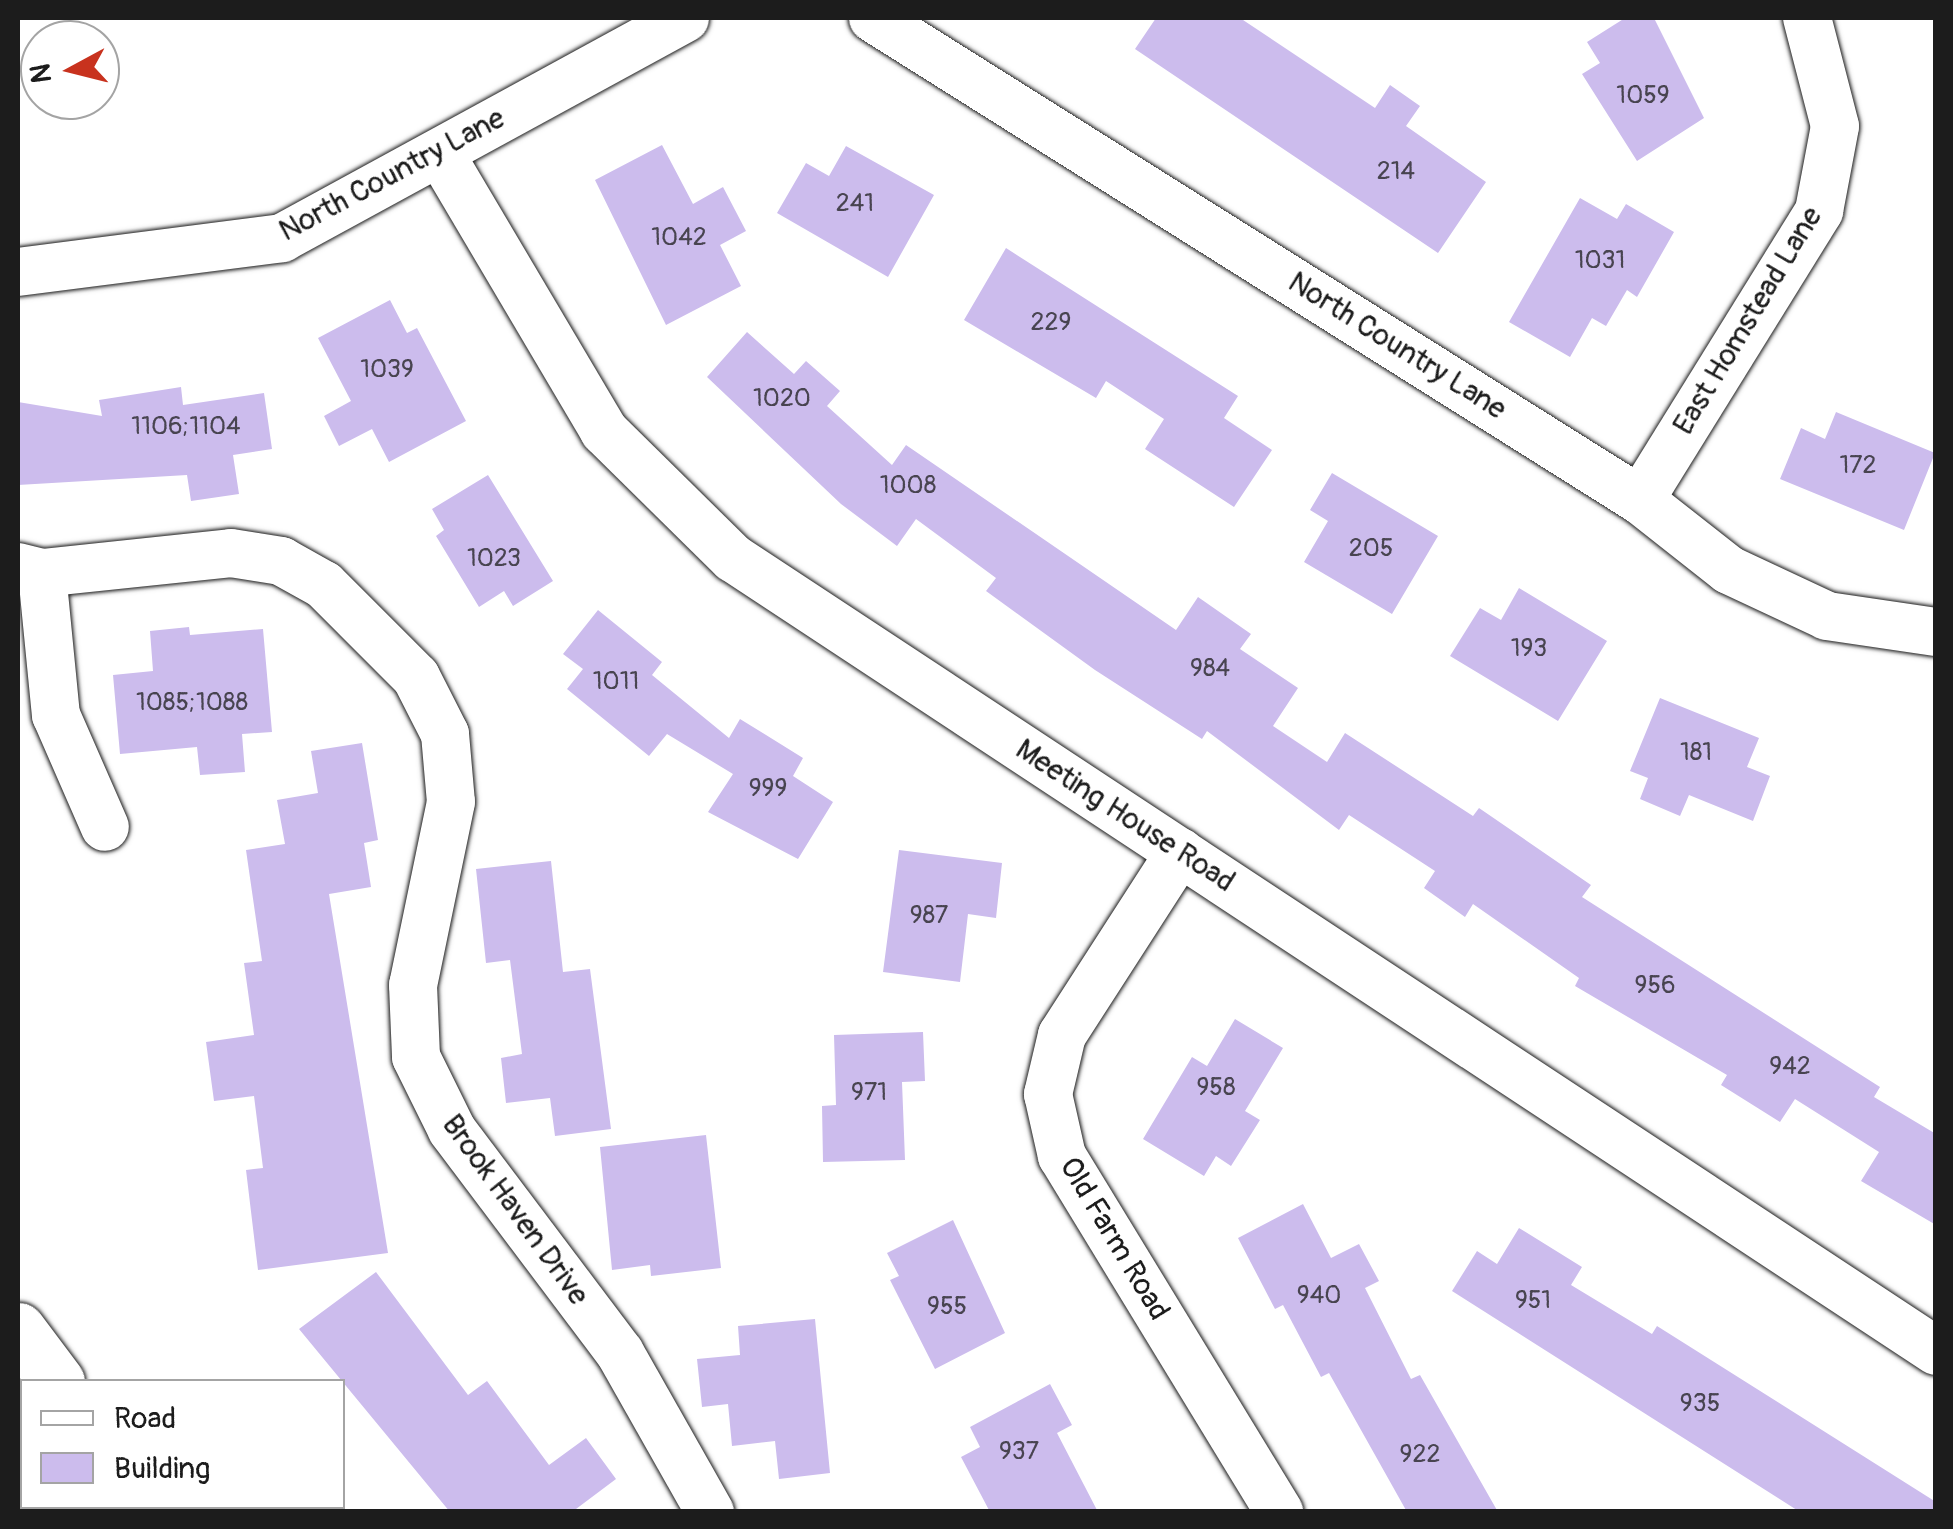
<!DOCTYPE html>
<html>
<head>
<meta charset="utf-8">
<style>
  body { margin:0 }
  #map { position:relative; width:1953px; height:1529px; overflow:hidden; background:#fff; font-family:Pangolin,sans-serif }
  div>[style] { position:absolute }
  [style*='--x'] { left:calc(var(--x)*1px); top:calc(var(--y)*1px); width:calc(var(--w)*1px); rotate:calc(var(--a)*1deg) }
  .building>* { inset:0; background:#ccbced }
  .roads { filter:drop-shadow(0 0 2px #1c1c1c) drop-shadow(0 0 2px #1c1c1c) }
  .minor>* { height:48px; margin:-24px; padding:0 24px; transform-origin:24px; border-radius:24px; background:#fff }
  .major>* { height:55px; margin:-27.5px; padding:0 27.5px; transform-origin:27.5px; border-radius:27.5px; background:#fff }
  span { translate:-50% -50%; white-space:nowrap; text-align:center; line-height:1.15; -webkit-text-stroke:10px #fff; paint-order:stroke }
  .number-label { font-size:25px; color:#484450 }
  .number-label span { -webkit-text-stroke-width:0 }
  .street-label { font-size:30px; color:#1c1c1c }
  .frame { position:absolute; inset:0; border:20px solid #1c1c1c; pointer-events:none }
  .legend { position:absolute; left:20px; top:1379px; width:325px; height:130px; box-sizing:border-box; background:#fff; border:2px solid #a4a4a4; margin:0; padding:12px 18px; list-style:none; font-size:30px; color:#1c1c1c }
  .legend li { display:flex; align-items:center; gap:20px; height:50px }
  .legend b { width:50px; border:2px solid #a4a4a4 }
  .north { position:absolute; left:20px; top:20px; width:100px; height:100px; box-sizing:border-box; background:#fff; border:2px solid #a4a4a4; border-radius:50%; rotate:263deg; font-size:28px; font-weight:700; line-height:40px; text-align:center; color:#1c1c1c }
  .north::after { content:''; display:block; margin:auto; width:35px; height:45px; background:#c8321e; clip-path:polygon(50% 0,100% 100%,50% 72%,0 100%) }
</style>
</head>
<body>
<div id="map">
  <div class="building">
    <div style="clip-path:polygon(1156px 18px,1240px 18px,1375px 108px,1390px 85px,1420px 106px,1406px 126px,1486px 182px,1438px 253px,1135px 49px)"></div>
    <div style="clip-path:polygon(1625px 18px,1654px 18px,1704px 118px,1637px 161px,1582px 74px,1600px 63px,1587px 42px)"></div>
    <div style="clip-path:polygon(662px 145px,693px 204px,723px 187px,746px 231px,720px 245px,741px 286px,666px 325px,595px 180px)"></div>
    <div style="clip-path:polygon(846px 146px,934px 195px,888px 277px,777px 213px,806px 163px,829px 176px)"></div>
    <div style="clip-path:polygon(1580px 198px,1617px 219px,1626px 204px,1674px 232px,1637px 297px,1627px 290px,1606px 326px,1592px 318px,1570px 357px,1509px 322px)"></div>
    <div style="clip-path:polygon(1006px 248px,1238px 396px,1224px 418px,1272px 450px,1234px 507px,1145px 449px,1164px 419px,1106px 381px,1096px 398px,964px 320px)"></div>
    <div style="clip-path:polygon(390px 300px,407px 333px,417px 328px,466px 421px,389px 462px,372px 429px,339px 446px,324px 416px,351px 401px,318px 338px)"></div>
    <div style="clip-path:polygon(747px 332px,794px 374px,806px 361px,840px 391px,827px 406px,892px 465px,906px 445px,1176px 630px,1198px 597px,1251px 634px,1240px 649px,1298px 688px,1273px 726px,1327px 762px,1345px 733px,1473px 816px,1479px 808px,1591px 885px,1582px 897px,1880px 1087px,1874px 1097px,1936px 1134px,1936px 1225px,1861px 1181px,1879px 1152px,1795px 1099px,1780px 1122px,1721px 1085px,1727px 1075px,1575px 986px,1579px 978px,1473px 904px,1465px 917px,1424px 888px,1435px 871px,1349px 815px,1339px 830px,1207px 731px,1202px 739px,1095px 670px,986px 591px,996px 578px,916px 519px,897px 546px,841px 504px,707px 377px)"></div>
    <div style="clip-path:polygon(181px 387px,183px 405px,264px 393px,272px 449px,233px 455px,239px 494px,191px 501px,187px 475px,18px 485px,18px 402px,102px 416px,99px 400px)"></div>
    <div style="clip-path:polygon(1836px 412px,1935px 453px,1904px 530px,1780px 479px,1801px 428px,1825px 439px)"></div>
    <div style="clip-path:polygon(1332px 473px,1438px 536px,1392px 614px,1304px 562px,1328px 521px,1310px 510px)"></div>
    <div style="clip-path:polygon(488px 475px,553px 581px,513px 606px,504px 591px,479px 607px,436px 536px,444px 530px,432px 509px)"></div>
    <div style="clip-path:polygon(1519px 588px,1607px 641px,1558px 721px,1450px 656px,1480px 608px,1501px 620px)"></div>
    <div style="clip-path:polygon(598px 610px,662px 662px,652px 675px,729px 738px,740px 719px,803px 758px,793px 776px,833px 802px,798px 859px,708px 812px,733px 774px,667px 734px,649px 756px,567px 689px,583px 669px,563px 654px)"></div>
    <div style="clip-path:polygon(189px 627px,190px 635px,263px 629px,272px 732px,242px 734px,245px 772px,200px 775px,197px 747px,120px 754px,113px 675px,153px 671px,150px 631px)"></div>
    <div style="clip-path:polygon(1660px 698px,1759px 738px,1747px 767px,1770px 776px,1753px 821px,1689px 795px,1680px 816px,1640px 799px,1648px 778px,1630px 771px)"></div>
    <div style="clip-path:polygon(362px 743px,378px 840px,364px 843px,371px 887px,329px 894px,388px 1253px,258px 1270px,246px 1170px,263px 1168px,254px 1096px,214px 1101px,206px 1042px,254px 1035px,244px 963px,262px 961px,246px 850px,285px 844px,277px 800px,318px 793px,311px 751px)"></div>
    <div style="clip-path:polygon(899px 850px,1002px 863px,996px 918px,968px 914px,960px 982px,883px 972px)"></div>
    <div style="clip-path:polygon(551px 861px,563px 972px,590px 969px,611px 1129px,555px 1136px,550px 1098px,506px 1103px,501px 1058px,522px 1054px,510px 960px,486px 963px,476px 869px)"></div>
    <div style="clip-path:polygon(1235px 1019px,1283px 1048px,1245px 1111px,1260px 1120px,1231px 1166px,1216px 1156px,1204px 1176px,1143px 1139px,1192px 1057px,1207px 1066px)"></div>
    <div style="clip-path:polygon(923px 1032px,925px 1081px,902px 1082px,905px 1160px,823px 1162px,822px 1106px,836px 1105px,834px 1035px)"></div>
    <div style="clip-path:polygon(706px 1135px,721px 1268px,651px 1276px,650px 1265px,612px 1270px,600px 1147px)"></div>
    <div style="clip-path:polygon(1303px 1204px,1331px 1258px,1359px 1244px,1379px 1281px,1365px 1288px,1411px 1379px,1420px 1375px,1498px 1512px,1407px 1512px,1329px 1373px,1321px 1377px,1283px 1305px,1275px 1309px,1238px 1238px)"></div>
    <div style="clip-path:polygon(953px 1220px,1005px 1333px,935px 1369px,890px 1280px,899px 1276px,887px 1253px)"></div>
    <div style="clip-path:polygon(1519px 1228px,1582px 1267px,1571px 1285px,1652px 1334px,1657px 1326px,1936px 1502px,1936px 1512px,1800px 1512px,1452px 1291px,1477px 1251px,1497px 1264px)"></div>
    <div style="clip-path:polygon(376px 1272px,468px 1395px,487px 1381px,549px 1465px,586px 1438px,616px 1479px,572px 1512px,450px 1512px,299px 1329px)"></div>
    <div style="clip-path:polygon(815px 1319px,830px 1473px,779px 1479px,775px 1441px,732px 1446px,728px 1404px,702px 1407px,697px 1359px,740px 1355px,738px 1326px)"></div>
    <div style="clip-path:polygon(1050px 1384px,1072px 1425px,1057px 1433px,1098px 1512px,990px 1512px,961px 1457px,980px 1447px,970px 1427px)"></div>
  </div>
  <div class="roads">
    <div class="minor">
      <div style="--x:873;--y:18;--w:906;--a:32.15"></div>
      <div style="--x:1640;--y:500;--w:113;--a:38.2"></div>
      <div style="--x:1729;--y:570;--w:108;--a:25.1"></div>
      <div style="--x:1827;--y:616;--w:110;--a:8.4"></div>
      <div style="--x:441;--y:155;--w:321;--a:59.4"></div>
      <div style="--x:604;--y:431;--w:181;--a:44.6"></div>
      <div style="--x:733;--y:558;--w:1441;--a:33.39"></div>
      <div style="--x:18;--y:272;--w:266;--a:-7.3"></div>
      <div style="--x:282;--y:238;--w:459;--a:-28.6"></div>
      <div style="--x:1640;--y:500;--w:340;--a:-58.2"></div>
      <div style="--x:1819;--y:211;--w:86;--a:-79.3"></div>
      <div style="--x:1835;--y:126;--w:112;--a:-104.5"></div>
      <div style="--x:18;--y:567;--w:25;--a:14"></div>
      <div style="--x:42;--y:573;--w:190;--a:-6"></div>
      <div style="--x:231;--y:553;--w:51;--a:9.1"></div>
      <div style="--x:281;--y:561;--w:49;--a:29.2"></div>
      <div style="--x:324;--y:585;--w:130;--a:45"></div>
      <div style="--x:416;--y:677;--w:64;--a:63"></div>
      <div style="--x:445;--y:734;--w:68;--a:85"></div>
      <div style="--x:451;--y:802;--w:187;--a:101.7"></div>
      <div style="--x:413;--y:985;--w:72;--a:87.6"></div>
      <div style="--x:416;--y:1057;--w:81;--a:63.7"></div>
      <div style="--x:452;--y:1130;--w:279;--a:53"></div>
      <div style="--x:620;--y:1353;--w:183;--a:60.5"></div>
      <div style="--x:42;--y:573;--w:143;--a:84.4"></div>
      <div style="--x:56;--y:715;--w:122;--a:66.4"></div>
      <div style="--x:1180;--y:852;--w:218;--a:122.8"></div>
      <div style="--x:1062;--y:1035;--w:61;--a:103.3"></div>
      <div style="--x:1048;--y:1094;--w:64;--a:77.3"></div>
      <div style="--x:1062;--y:1156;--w:417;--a:58.6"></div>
    </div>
    <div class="major">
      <div style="--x:18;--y:1330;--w:65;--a:53.1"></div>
      <div style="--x:152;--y:1506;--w:7;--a:56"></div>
    </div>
  </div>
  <div class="number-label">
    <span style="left:1643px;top:96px">1059</span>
    <span style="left:1396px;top:172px">214</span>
    <span style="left:855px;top:204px">241</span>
    <span style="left:679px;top:238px">1042</span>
    <span style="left:1600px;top:261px">1031</span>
    <span style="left:1051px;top:323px">229</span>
    <span style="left:387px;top:370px">1039</span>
    <span style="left:782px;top:399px">1020</span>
    <span style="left:186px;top:427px">1106;1104</span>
    <span style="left:1858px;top:466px">172</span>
    <span style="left:908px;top:486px">1008</span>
    <span style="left:1371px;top:549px">205</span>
    <span style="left:494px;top:559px">1023</span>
    <span style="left:1529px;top:649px">193</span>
    <span style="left:1210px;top:669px">984</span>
    <span style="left:616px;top:682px">1011</span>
    <span style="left:192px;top:703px">1085;1088</span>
    <span style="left:1696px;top:753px">181</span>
    <span style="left:768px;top:789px">999</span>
    <span style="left:929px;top:916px">987</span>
    <span style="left:1655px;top:986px">956</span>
    <span style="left:1790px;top:1067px">942</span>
    <span style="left:1216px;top:1088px">958</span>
    <span style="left:869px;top:1093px">971</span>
    <span style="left:1319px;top:1296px">940</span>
    <span style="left:1533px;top:1301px">951</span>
    <span style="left:947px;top:1307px">955</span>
    <span style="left:1700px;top:1404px">935</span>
    <span style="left:1019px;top:1452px">937</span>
    <span style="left:1420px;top:1455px">922</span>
  </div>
  <div class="street-label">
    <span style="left:392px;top:175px;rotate:-28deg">North Country Lane</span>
    <span style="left:1748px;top:321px;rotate:-59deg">East Homstead Lane</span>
    <span style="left:1397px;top:346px;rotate:32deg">North Country Lane</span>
    <span style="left:1125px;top:816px;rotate:33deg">Meeting House Road</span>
    <span style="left:515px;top:1210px;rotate:54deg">Brook Haven Drive</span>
    <span style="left:1114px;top:1239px;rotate:59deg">Old Farm Road</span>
  </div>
  <div class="frame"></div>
  <ul class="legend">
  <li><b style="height:12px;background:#fff"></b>Road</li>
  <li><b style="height:28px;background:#ccbced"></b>Building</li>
  </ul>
  <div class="north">N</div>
</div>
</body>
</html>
